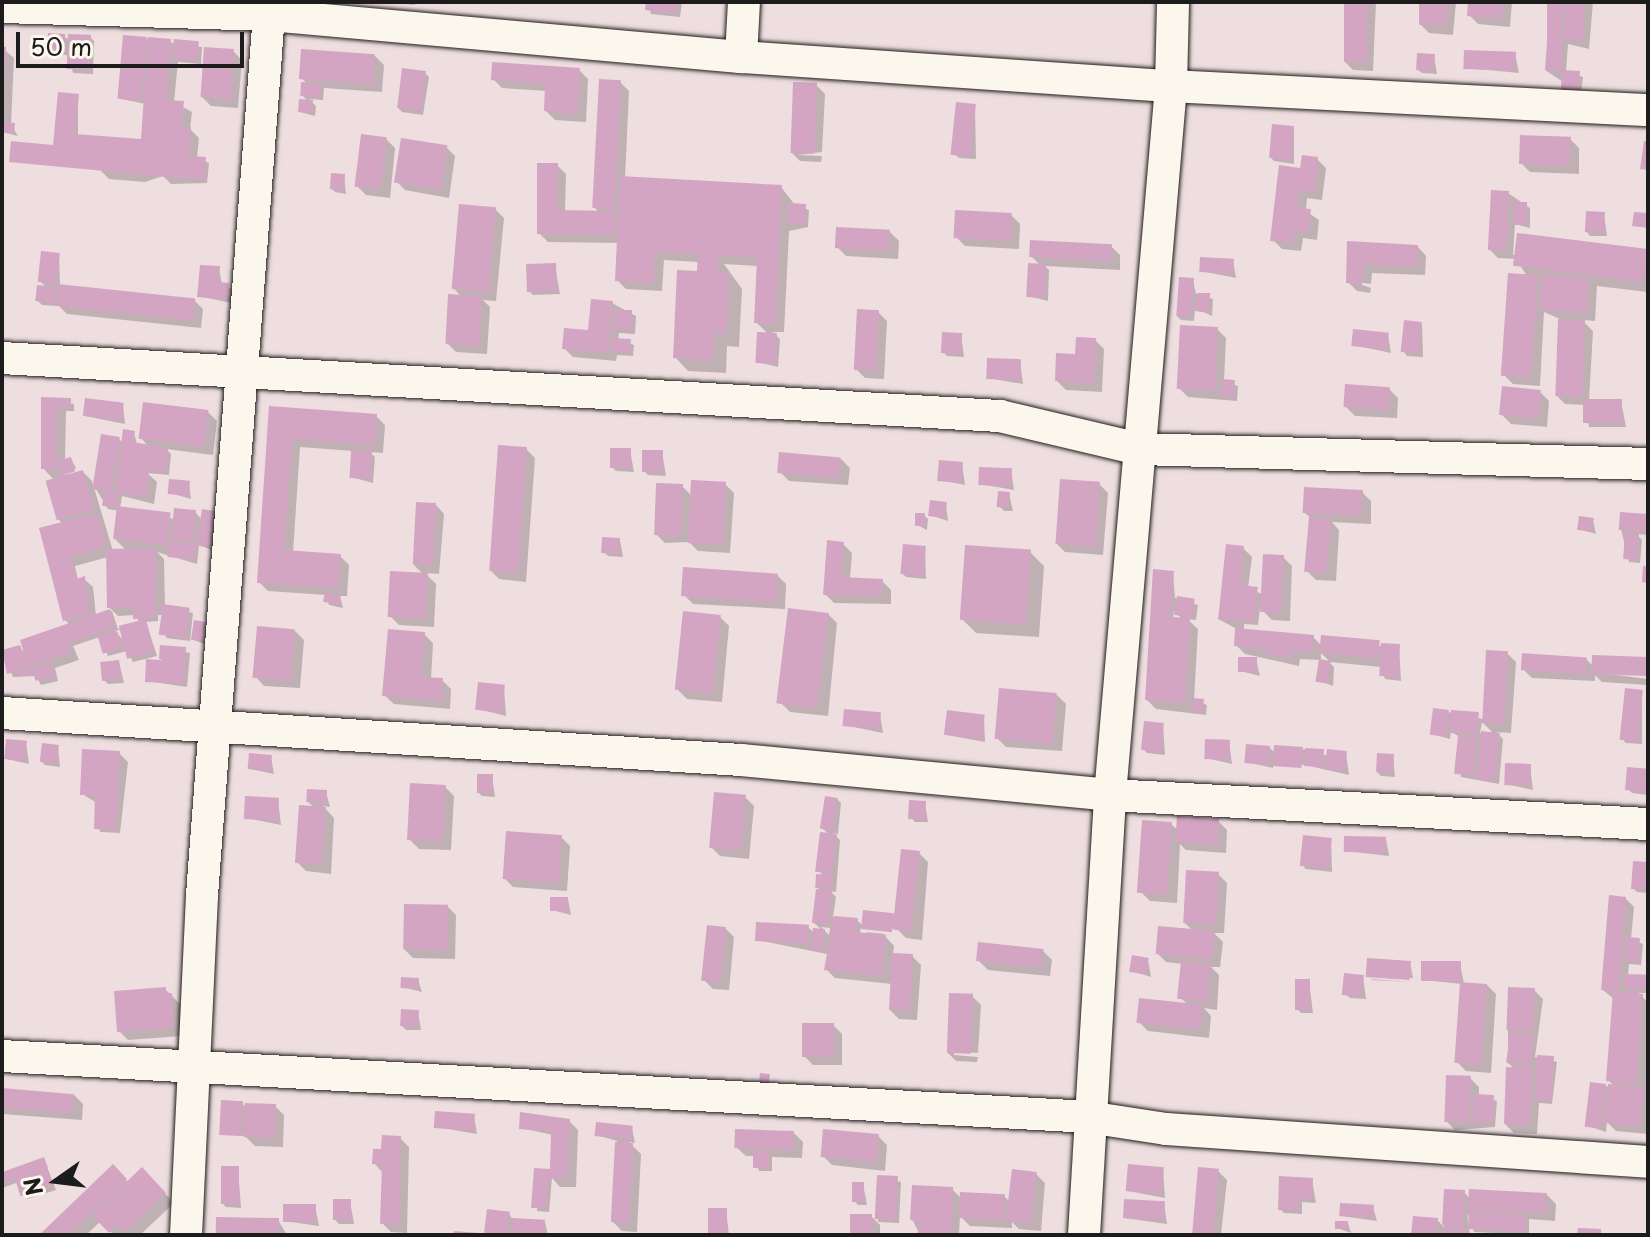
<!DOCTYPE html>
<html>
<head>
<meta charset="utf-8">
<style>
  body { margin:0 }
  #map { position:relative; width:1650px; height:1237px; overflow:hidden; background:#efdee0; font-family:"Playpen Sans",sans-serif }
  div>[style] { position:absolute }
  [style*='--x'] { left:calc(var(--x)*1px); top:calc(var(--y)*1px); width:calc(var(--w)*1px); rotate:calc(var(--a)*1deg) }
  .shadow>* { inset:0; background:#0003 }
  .building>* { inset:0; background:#d4a4c3; transform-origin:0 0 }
  .roads { filter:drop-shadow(0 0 2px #1c1c1c) drop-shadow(0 0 2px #1c1c1c) }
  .street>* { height:32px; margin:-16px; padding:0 16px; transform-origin:16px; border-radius:16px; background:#fbf7ec }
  span { translate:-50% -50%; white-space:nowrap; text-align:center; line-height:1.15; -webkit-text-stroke:7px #fbf7ec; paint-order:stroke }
  .frame { position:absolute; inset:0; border:4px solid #1c1c1c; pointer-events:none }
  .north { position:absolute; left:16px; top:1141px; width:80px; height:80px; -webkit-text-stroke:6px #fbf7ec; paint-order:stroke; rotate:256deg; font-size:22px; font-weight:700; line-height:32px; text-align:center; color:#1c1c1c }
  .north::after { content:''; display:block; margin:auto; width:28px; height:36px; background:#1c1c1c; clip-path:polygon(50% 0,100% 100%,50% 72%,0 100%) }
  .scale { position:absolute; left:16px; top:32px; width:228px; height:36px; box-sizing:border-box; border:4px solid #1c1c1c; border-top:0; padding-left:10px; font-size:24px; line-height:28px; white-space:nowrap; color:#1c1c1c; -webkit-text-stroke:6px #fbf7ec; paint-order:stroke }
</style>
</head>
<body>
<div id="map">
  <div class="shadow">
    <div style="clip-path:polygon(382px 2px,416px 2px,415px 5px)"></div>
    <div style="clip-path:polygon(648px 2px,682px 2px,680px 17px,651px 14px)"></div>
    <div style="clip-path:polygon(1346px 2px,1376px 2px,1373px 71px,1353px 70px,1344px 61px)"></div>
    <div style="clip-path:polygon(1421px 2px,1456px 2px,1453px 35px,1429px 33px,1420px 24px)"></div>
    <div style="clip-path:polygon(1470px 2px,1512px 2px,1510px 27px,1478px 24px,1469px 15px)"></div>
    <div style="clip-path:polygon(1550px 2px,1593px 2px,1589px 49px,1568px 44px,1566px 72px,1583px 77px,1581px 94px,1545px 70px)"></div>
    <div style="clip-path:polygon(64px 36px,70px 41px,90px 37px,94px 41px,93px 74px,73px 73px,69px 56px,49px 51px)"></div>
    <div style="clip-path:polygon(146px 39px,202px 47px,201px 64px,178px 62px,174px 102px,192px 112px,190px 129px,199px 138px,197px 158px,209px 163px,207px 183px,171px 184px,163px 176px,145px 182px,109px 179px,100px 170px,11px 161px,55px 147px,78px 96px,78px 136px,142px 144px,146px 104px,121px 99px)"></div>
    <div style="clip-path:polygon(2px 48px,14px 58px,11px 125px,18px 136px,2px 132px)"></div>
    <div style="clip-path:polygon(233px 51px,242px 60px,238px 108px,211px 106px,202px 97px)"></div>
    <div style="clip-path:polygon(1515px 54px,1519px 73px,1466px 68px)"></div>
    <div style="clip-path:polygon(375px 56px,384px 65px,382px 92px,324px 88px,323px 100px,309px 99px,316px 106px,315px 116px,300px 112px,309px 102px,302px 95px,308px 84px,301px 78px)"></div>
    <div style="clip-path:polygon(1434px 56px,1437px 74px,1422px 73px,1418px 70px)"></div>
    <div style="clip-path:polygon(579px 70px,588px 79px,586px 122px,555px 120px,546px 111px,547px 91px,502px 88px,493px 79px)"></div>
    <div style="clip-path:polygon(425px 73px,429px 77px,423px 115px,402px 112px,398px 108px)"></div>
    <div style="clip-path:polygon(620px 82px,629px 91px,625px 179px,781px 187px,795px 205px,809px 210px,808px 227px,789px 231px,784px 332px,772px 332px,780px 339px,778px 367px,758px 362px,769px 335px,756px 322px,758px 266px,724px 264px,742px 289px,739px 347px,727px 346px,726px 373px,688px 371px,675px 357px,699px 262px,664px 260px,662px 291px,626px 289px,617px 280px,619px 243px,548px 242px,539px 233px,557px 165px,566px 174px,565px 212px,600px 213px,594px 207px)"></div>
    <div style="clip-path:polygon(816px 85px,825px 94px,822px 152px,798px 155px,822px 156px,821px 162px,800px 161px,791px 152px)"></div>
    <div style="clip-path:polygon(975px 106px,976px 159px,959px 158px,955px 154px)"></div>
    <div style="clip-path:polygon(1294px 128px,1294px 164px,1274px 161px,1270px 157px)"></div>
    <div style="clip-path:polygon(386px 139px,395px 148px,390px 198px,366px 195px,357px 186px)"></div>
    <div style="clip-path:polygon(1570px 139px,1579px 148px,1579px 174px,1530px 172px,1521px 163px)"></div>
    <div style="clip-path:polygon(446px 147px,455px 156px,449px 198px,405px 190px,396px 181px)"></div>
    <div style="clip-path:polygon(1317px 159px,1326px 168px,1322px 200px,1307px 198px,1306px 211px,1319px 220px,1317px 240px,1303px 238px,1301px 251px,1282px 249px,1273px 240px,1302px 170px)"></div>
    <div style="clip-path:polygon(344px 176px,346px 194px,335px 192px,331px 188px)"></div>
    <div style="clip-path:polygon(1508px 193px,1530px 208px,1530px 228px,1515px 224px,1513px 255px,1648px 250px,1648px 292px,1597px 286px,1595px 321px,1582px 320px,1593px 331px,1589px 401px,1621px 401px,1626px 427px,1589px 427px,1585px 405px,1565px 404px,1556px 395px,1560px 319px,1544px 312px,1540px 386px,1513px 384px,1504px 375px,1527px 276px,1516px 259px,1498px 258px,1489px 249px)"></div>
    <div style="clip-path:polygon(495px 209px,504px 218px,496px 301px,483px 300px,490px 307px,487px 354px,456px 352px,447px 343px,461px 296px,453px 288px)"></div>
    <div style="clip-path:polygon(1604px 214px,1607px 236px,1590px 236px,1587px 232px)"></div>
    <div style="clip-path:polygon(1011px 215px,1020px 224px,1019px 249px,965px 246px,956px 237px)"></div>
    <div style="clip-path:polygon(890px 232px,899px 241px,898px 259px,846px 256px,837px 247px)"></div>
    <div style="clip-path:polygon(1349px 243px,1418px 247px,1426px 256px,1425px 275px,1372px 273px,1371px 284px,1354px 282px,1371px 288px,1370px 293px,1357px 291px,1348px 282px)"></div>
    <div style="clip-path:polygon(1111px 246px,1120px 255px,1120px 270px,1045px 266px,1049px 270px,1048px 301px,1028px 296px,1041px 266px,1032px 257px)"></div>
    <div style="clip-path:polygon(59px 255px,60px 286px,194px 300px,203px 309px,201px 328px,67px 314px,59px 306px,42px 305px,38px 301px,47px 288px,40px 281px)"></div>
    <div style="clip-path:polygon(1233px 261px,1236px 278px,1201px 271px)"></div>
    <div style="clip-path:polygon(555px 266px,560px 294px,533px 295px,529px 291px)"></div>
    <div style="clip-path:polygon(219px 268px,222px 285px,232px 289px,231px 303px,199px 296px)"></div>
    <div style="clip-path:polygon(1193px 280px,1196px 294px,1213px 299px,1212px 316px,1195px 308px,1194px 321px,1181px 320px,1177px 316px)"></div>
    <div style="clip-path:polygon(612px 303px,636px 316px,635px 334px,619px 333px,618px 340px,634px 345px,633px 356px,617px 355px,616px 361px,573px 357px,564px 348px,590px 332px)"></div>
    <div style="clip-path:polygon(878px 312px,887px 321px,884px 379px,865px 378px,856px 369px)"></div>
    <div style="clip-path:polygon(1422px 324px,1423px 357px,1407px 356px,1404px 352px)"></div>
    <div style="clip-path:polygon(1217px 329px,1226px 338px,1224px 381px,1238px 386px,1237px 401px,1188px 397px,1179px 388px)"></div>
    <div style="clip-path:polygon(961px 335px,964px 357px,947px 356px,943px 352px)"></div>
    <div style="clip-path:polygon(1388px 335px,1391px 353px,1353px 345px)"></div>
    <div style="clip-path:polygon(1095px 340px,1104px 349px,1102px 392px,1066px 390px,1057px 381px)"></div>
    <div style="clip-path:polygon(1020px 361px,1023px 384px,988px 378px)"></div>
    <div style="clip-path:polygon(1389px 389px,1398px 398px,1397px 418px,1355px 416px,1346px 407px)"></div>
    <div style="clip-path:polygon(1540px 392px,1549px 401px,1547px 427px,1511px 424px,1502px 415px)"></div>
    <div style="clip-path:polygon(evenodd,43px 400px,74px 404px,74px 411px,66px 411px,65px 460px,71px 459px,76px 468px,64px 475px,83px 472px,92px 481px,113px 551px,127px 551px,115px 539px,119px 511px,108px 509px,96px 489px,119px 439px,123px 443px,134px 433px,137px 444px,149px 447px,141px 438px,208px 412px,217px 421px,213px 455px,166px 449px,171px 454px,169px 475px,147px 473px,157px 482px,154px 504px,122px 496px,120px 508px,174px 519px,195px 512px,202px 520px,214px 513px,218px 517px,214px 551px,199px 545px,197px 564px,157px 552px,164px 559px,165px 607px,193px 613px,190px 641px,166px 638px,164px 615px,158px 615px,158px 621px,146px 622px,157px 656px,133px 662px,127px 651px,108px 656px,100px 637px,73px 646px,79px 660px,55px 668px,58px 681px,41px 685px,36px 676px,13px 677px,2px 653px,19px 647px,26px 654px,70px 625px,65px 620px,63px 524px,57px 518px,54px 480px,43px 468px,43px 400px,108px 557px,109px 607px,118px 616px,135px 615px,140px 623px,118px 629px,112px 611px,96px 616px,93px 587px,84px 579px,78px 580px,75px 566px,108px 557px,43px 400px,122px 629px,124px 641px,115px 631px,122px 629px)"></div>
    <div style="clip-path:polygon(123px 405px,125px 424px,85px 416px)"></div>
    <div style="clip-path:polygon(270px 408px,376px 416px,385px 425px,383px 453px,370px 452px,375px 457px,373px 483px,351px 477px,353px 451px,300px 447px,293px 553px,340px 556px,349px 565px,347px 596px,340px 596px,343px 608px,329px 605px,326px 595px,268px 591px,259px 582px)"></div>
    <div style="clip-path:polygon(526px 449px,535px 458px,526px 582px,499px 579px,490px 570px)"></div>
    <div style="clip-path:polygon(630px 450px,634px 472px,616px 471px,612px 467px)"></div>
    <div style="clip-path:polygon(662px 452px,666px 476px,648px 475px,644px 471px)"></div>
    <div style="clip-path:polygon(841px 459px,850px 468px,848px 485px,789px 481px,780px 472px)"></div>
    <div style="clip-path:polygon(962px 464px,965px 485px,940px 480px)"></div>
    <div style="clip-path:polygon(1011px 470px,1014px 490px,980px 484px)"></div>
    <div style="clip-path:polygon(189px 483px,191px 499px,170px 493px)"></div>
    <div style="clip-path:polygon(725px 484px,734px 493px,730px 553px,698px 551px,689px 542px,665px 543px,656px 534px,682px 486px,692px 496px)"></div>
    <div style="clip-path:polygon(1099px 484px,1108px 493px,1103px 555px,1065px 552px,1056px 543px)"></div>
    <div style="clip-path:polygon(1362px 492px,1371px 501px,1371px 524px,1332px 522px,1339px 530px,1336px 581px,1316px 580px,1307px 571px,1311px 518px,1305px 513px)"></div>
    <div style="clip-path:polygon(1009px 494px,1013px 511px,1004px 511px,1000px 507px)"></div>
    <div style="clip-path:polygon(946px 504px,948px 521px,930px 515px)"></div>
    <div style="clip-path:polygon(436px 505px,444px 514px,439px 574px,425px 573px,436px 584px,434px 627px,399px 625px,390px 616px,424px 575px,413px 564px)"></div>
    <div style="clip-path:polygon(924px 515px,928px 519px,927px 530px,917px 525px)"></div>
    <div style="clip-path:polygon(1648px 516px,1648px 535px,1636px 534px,1642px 540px,1640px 563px,1629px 562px,1621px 529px)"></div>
    <div style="clip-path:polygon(1593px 520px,1596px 534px,1579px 529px)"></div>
    <div style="clip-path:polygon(620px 540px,623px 557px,608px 556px,604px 552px)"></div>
    <div style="clip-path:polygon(843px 544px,852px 553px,850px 579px,882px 581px,891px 590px,891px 604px,834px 603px,825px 594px)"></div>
    <div style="clip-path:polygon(925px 548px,926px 579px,906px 577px,902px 573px)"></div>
    <div style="clip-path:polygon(1243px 548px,1252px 557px,1248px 588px,1264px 595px,1283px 557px,1292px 566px,1290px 621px,1272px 620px,1260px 608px,1258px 625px,1244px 624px,1244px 631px,1313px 637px,1322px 646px,1399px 646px,1401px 681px,1385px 679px,1381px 667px,1330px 662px,1321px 653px,1321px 660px,1300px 659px,1299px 666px,1245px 654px,1236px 645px,1237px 629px,1220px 620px)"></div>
    <div style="clip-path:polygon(1030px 552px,1044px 566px,1039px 637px,976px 633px,962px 619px)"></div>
    <div style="clip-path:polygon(evenodd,1173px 573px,1175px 598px,1198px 605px,1196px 620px,1187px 619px,1198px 629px,1194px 700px,1207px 705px,1206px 715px,1156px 709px,1147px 700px,1173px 573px,1174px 611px,1183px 620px,1173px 619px,1174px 611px)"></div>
    <div style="clip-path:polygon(777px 575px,786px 584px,785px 609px,693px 604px,684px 595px)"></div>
    <div style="clip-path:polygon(828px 614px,837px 623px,828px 716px,790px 712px,781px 703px)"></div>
    <div style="clip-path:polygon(720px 617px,729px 626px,722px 702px,687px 699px,678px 690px)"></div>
    <div style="clip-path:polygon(205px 624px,209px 628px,207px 645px,194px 640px)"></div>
    <div style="clip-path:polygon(295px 631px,304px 640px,300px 688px,264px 686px,256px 677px)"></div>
    <div style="clip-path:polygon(424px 634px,433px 643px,431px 680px,442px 680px,451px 689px,450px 709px,394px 704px,384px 695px)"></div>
    <div style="clip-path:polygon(162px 647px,190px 653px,187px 687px,147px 681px,161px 667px)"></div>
    <div style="clip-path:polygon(evenodd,1507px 653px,1516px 662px,1511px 733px,1496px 732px,1503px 739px,1499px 784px,1461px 777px,1460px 737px,1451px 732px,1450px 739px,1433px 734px,1448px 712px,1483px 719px,1507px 653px,1482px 722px,1495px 735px,1480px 733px,1482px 722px)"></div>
    <div style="clip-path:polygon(1256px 659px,1260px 676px,1240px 671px)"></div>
    <div style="clip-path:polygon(1586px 659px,1593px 666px,1648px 659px,1648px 675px,1600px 673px,1648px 679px,1648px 685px,1602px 682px,1595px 675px,1595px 681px,1532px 678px,1523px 669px)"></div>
    <div style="clip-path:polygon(119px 662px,124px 683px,108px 684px,104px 680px)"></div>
    <div style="clip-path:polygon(1330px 663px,1334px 667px,1333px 686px,1320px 681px)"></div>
    <div style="clip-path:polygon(504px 687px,506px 716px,478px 709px)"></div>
    <div style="clip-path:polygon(1642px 692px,1642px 744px,1626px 743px,1622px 739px)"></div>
    <div style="clip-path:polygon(1057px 695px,1066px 704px,1062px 751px,1006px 747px,997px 738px)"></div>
    <div style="clip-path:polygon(880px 714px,883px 733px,844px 725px)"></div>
    <div style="clip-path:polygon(984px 717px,985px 742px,947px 735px)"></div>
    <div style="clip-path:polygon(1163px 725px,1165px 755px,1147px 753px,1143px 749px)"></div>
    <div style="clip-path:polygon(1229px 742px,1232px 764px,1206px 758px)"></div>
    <div style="clip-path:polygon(26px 743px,29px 764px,6px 759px)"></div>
    <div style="clip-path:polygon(58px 747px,60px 767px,45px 765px,41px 761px)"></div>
    <div style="clip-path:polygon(1270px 748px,1276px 754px,1302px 749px,1328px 756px,1346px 753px,1349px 775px,1305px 765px,1273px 763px,1273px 768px,1246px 762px)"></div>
    <div style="clip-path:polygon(119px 753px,128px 762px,120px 833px,100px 832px,97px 803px,82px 794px)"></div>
    <div style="clip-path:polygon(1393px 756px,1395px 777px,1381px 776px,1377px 772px)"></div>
    <div style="clip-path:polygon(271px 757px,274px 774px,250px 769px)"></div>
    <div style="clip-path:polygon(1530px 766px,1533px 790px,1506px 784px)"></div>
    <div style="clip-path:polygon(1648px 771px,1648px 795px,1632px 793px,1628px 789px)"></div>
    <div style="clip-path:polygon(492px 776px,495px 797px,482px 796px,478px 792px)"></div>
    <div style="clip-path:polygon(445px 787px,454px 796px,451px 850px,419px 849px,410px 840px)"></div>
    <div style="clip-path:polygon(326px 792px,330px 807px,323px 806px,334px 818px,331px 874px,306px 871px,297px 862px,315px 808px,308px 802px)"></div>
    <div style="clip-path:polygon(745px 797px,754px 806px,749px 859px,720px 856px,711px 847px)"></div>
    <div style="clip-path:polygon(evenodd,837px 799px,841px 803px,838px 834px,833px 833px,840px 840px,836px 892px,830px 891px,836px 897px,833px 917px,857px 920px,863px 926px,893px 915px,898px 920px,919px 853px,928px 862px,922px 940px,906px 938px,896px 928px,861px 927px,860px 934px,869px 935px,866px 932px,896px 935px,883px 934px,894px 946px,893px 955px,912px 956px,921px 965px,917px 1020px,899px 1019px,890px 1010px,892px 984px,835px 978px,826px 969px,827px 954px,757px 940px,808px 927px,815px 934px,822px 930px,814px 923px,822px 892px,817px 887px,824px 876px,819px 871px,830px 835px,823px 829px,837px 799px,821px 927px,830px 928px,829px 935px,821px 927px)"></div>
    <div style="clip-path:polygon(278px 800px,281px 825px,246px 818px)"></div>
    <div style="clip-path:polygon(925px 803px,928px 822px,915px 822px,911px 818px)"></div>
    <div style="clip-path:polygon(1218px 821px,1227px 830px,1226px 853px,1186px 850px,1180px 844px,1177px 903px,1150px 901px,1141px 892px,1171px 824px,1178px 830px)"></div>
    <div style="clip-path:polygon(561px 837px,570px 846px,567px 891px,513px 887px,504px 878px)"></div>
    <div style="clip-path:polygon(1386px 839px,1389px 856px,1346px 851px)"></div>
    <div style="clip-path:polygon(1331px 840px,1332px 872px,1306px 869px,1302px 865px)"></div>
    <div style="clip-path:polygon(1646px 864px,1648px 893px,1637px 892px,1633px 888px)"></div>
    <div style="clip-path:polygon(1218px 874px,1227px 883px,1224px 933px,1214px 933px,1223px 942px,1220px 967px,1211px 967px,1219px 975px,1217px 1010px,1204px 1008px,1211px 1016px,1209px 1038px,1148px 1031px,1139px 1022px,1188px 1005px,1181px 998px,1183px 964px,1166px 962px,1157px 953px,1193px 931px,1184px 922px)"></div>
    <div style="clip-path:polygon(1625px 898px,1634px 907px,1631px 939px,1643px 944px,1641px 965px,1629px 964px,1628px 976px,1648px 977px,1648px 993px,1638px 993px,1648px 1002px,1648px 1134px,1616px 1131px,1607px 1122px,1606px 1132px,1588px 1126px,1605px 1086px,1615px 1087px,1608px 1080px,1614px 999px,1603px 990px)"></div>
    <div style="clip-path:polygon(568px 899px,571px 915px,552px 910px)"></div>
    <div style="clip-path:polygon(447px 906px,456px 915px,455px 959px,413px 958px,404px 949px)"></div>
    <div style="clip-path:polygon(725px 928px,734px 937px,729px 990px,713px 989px,704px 980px)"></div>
    <div style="clip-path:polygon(1043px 951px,1052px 960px,1050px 976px,988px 970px,979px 961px)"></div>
    <div style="clip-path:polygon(1148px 960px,1151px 977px,1132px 971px)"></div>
    <div style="clip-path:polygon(1368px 960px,1410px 963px,1413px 978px,1369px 977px)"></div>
    <div style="clip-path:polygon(1460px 963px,1464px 984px,1487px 985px,1496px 994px,1491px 1073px,1466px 1071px,1457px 1062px,1462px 984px,1423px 980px)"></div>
    <div style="clip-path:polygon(1363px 977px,1366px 999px,1350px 998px,1346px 994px)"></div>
    <div style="clip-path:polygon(1371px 979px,1413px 982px,1372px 980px)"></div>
    <div style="clip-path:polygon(418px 980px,422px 992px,402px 987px)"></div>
    <div style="clip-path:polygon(1309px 981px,1313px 1013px,1301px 1013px,1297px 1009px)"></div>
    <div style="clip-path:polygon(165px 989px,180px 1004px,182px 1036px,128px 1040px,119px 1031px)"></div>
    <div style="clip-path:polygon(1534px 990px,1543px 999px,1535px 1057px,1557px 1062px,1552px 1104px,1539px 1103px,1537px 1134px,1514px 1133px,1505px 1124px,1515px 1069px,1508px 1063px,1508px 1029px)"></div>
    <div style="clip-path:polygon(972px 996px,981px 1005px,978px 1053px,954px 1051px,954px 1055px,978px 1057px,977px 1062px,956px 1061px,947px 1052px)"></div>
    <div style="clip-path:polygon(418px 1012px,421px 1030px,406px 1030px,402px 1026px)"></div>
    <div style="clip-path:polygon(833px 1025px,842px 1034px,842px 1065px,813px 1065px,804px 1056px)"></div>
    <div style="clip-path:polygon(1470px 1078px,1479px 1087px,1479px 1096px,1497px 1101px,1495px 1127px,1455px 1130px,1446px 1121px)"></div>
    <div style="clip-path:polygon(2px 1090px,74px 1095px,83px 1104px,82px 1120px,2px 1114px)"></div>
    <div style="clip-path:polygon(242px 1103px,247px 1108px,275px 1106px,284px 1115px,283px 1147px,255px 1146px,245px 1136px,222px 1134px)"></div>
    <div style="clip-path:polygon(474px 1116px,477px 1134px,436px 1127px)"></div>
    <div style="clip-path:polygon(569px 1121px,578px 1130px,576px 1187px,560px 1187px,552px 1178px,549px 1212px,537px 1211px,536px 1170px,551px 1174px,553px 1135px,521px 1128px)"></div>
    <div style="clip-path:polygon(632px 1128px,635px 1143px,629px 1142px,641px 1154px,637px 1232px,622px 1231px,613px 1222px,617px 1141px,597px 1135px)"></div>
    <div style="clip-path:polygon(794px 1133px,803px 1142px,802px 1158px,772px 1157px,772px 1171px,759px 1171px,755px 1156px,746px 1156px,736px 1147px)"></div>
    <div style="clip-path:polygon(878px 1136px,887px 1145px,885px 1171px,832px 1165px,823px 1156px)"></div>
    <div style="clip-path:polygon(400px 1138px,409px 1147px,407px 1233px,391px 1232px,382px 1223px,383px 1173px,374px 1163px)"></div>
    <div style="clip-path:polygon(44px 1159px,56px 1190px,27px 1199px,19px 1182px,2px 1188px,2px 1173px)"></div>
    <div style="clip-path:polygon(113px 1167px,129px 1183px,142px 1170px,174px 1203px,140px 1235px,114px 1235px,101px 1221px,86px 1235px,42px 1235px)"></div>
    <div style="clip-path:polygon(238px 1168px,241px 1208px,226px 1207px,222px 1203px)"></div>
    <div style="clip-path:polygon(1163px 1169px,1165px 1198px,1128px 1191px)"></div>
    <div style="clip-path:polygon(1218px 1171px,1227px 1180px,1221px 1235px,1193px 1235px)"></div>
    <div style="clip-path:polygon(1036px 1174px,1045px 1183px,1041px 1231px,1019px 1229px,1012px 1222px,1012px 1228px,970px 1226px,960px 1216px,959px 1235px,920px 1235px,912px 1219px,952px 1189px,962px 1199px,1004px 1196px,1011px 1203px)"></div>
    <div style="clip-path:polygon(879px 1177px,901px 1182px,899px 1223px,878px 1222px)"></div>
    <div style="clip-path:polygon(1312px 1180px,1316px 1203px,1302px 1202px,1302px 1214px,1284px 1213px,1280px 1209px)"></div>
    <div style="clip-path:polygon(863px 1184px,867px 1205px,858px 1205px,854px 1201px)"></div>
    <div style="clip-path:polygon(1446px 1191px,1464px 1192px,1470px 1199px,1547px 1195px,1556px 1204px,1555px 1221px,1529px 1219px,1529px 1235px,1474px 1232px,1467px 1213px,1470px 1235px,1413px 1235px,1437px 1220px,1444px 1227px)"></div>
    <div style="clip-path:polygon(350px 1201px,354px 1224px,339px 1224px,335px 1220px)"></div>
    <div style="clip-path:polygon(1164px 1203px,1167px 1224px,1124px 1218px)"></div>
    <div style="clip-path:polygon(315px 1206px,319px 1226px,284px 1221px)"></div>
    <div style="clip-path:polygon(1373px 1207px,1377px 1221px,1341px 1216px)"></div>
    <div style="clip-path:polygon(726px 1210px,729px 1235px,710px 1235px)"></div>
    <div style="clip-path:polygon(509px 1214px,513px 1220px,545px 1222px,548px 1235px,486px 1232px)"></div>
    <div style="clip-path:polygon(871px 1216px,880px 1225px,880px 1235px,851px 1235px)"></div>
    <div style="clip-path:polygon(278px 1220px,287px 1235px,217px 1235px)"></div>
    <div style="clip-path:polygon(1348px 1223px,1351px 1233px,1337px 1228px)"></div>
  </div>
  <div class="building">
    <div style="clip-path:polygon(646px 2px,678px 2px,676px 14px,645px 10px)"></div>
    <div style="left:1344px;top:2px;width:23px;height:60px"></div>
    <div style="left:1419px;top:2px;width:28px;height:23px"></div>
    <div style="clip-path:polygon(1468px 2px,1503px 2px,1502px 19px,1467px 16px)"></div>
    <div style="left:1547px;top:2px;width:15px;height:69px"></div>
    <div style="left:1564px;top:2px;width:20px;height:38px"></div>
    <div style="left:48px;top:33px;width:17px;height:19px;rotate:3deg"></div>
    <div style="left:68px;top:34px;width:23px;height:35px;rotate:2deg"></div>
    <div style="left:123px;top:35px;width:24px;height:64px;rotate:5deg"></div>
    <div style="clip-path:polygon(148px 37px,171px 39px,166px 100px,184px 101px,181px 126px,191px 127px,189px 156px,206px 157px,204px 180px,178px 178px,181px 154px,177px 178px,138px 174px,139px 157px,137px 174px,9px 162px,11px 141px,53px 145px,58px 92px,79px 94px,75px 134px,141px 139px)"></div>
    <div style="left:174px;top:39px;width:25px;height:20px;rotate:5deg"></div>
    <div style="clip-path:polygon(2px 46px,6px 47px,5px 73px,2px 73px)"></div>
    <div style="left:204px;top:47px;width:30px;height:50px;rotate:4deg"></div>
    <div style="left:301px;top:49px;width:74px;height:30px;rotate:4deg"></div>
    <div style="left:1464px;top:50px;width:52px;height:19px;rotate:2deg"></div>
    <div style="left:1417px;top:53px;width:18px;height:17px;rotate:3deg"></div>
    <div style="clip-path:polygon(492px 62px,580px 68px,577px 114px,544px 111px,545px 84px,491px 80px)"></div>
    <div style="left:402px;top:68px;width:24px;height:40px;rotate:7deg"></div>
    <div style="left:1562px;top:70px;width:18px;height:20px;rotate:3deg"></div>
    <div style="left:599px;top:79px;width:22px;height:129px;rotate:3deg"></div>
    <div style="left:301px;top:82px;width:20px;height:14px;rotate:3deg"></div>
    <div style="left:793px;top:82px;width:24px;height:71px;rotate:2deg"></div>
    <div style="left:299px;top:99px;width:14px;height:13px;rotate:4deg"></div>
    <div style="left:956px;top:102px;width:20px;height:53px;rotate:6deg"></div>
    <div style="left:2px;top:122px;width:13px;height:10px;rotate:4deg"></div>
    <div style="left:1272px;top:124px;width:22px;height:34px;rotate:5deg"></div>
    <div style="left:361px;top:134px;width:26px;height:53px;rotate:7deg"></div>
    <div style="left:1520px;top:135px;width:51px;height:29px;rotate:2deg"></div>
    <div style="left:401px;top:138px;width:47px;height:45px;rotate:9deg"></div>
    <div style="clip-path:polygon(1644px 141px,1648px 141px,1648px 170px,1640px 169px)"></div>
    <div style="clip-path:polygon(1302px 155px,1318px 157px,1314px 192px,1299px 190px,1297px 208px,1311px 209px,1308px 232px,1295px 230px,1293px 243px,1270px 241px,1279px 165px,1300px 168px)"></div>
    <div style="clip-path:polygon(537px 163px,558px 163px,557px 210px,616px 211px,615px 235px,537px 234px)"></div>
    <div style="left:331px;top:173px;width:14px;height:16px;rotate:4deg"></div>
    <div style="clip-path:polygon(620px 176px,782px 185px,775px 324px,754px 323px,757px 258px,719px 255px,718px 273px,729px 273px,726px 334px,714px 333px,713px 360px,673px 358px,677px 270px,697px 271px,698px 254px,655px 252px,654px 283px,615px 281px)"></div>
    <div style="left:1491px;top:190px;width:18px;height:60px;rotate:3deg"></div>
    <div style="left:1513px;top:202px;width:14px;height:23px"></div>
    <div style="left:788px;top:203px;width:18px;height:20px;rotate:3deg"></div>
    <div style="left:459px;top:204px;width:37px;height:85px;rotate:5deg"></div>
    <div style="left:955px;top:210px;width:57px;height:28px;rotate:3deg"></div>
    <div style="left:1586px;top:211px;width:19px;height:21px;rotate:3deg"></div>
    <div style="clip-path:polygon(1634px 212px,1648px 213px,1648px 228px,1632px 226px)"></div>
    <div style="left:836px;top:227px;width:54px;height:21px;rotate:3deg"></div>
    <div style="left:1517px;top:233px;width:132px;height:33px;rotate:7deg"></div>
    <div style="left:1030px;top:240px;width:82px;height:17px;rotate:3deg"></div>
    <div style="clip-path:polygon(1347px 241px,1418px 245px,1417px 267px,1364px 265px,1362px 285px,1346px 283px)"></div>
    <div style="left:41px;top:251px;width:19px;height:31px;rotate:6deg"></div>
    <div style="left:1200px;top:257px;width:34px;height:15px;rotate:3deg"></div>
    <div style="left:556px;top:263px;width:28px;height:30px;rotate:88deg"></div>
    <div style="left:1028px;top:263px;width:18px;height:34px;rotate:3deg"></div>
    <div style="clip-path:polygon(200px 265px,220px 266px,218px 282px,229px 283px,227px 300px,197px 297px)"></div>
    <div style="left:1508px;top:273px;width:30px;height:103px;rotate:4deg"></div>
    <div style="left:1542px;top:275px;width:47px;height:35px;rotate:4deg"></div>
    <div style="left:1179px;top:277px;width:15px;height:39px;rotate:4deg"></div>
    <div style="left:58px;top:284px;width:138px;height:22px;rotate:6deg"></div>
    <div style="left:37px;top:285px;width:19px;height:16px;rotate:6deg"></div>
    <div style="clip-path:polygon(1197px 293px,1210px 293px,1209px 313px,1195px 311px)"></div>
    <div style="left:448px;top:294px;width:34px;height:50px;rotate:3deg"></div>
    <div style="clip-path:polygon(591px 299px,613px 301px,608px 353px,562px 349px,564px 328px,588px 330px)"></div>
    <div style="left:857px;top:309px;width:22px;height:61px;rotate:3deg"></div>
    <div style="left:614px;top:310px;width:18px;height:20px"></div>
    <div style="left:1558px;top:319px;width:27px;height:77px;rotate:2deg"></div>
    <div style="left:1404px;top:320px;width:18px;height:32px;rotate:6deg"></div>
    <div style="left:1180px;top:325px;width:38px;height:64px;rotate:3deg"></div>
    <div style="left:1353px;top:329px;width:36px;height:17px;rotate:6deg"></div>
    <div style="left:757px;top:332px;width:20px;height:31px;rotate:3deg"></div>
    <div style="left:942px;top:332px;width:20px;height:21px;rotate:3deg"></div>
    <div style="clip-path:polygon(1076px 337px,1096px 338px,1094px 384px,1055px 381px,1056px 353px,1075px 354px)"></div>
    <div style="left:612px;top:338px;width:19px;height:14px;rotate:3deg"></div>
    <div style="left:987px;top:358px;width:34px;height:21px;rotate:2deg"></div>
    <div style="left:1222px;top:379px;width:13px;height:17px;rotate:4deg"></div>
    <div style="left:1345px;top:384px;width:45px;height:23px;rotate:4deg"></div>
    <div style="left:1502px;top:386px;width:39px;height:29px;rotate:6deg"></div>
    <div style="clip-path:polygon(41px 397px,71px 398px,71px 408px,57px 408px,56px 469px,41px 469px)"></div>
    <div style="left:85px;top:398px;width:39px;height:18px;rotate:7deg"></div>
    <div style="left:1583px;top:399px;width:39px;height:24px"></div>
    <div style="left:143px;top:402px;width:66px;height:37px;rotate:7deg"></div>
    <div style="clip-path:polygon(269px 406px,377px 414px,374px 445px,292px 439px,284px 550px,341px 554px,338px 588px,257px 583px)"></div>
    <div style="clip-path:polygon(123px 429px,135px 431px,133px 442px,168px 448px,165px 472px,149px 470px,146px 496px,115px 493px)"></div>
    <div style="left:101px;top:434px;width:19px;height:56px;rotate:9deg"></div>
    <div style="left:498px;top:445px;width:29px;height:126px;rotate:4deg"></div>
    <div style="left:610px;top:448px;width:21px;height:20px"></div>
    <div style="left:351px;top:450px;width:21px;height:28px;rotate:3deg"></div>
    <div style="left:642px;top:450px;width:21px;height:22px"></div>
    <div style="left:779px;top:452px;width:62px;height:21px;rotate:5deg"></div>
    <div style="left:71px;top:457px;width:15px;height:14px;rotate:74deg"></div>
    <div style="left:939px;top:460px;width:24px;height:21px;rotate:5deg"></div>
    <div style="left:979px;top:467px;width:33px;height:18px;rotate:2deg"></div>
    <div style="left:83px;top:470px;width:41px;height:39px;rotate:74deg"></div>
    <div style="left:169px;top:479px;width:21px;height:15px;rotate:5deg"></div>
    <div style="left:1060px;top:479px;width:40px;height:65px;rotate:4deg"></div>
    <div style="left:691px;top:480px;width:35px;height:63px;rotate:3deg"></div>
    <div style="left:656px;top:483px;width:27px;height:52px;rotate:2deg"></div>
    <div style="left:1304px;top:487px;width:59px;height:26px;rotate:3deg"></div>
    <div style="left:998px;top:491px;width:12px;height:16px;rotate:5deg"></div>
    <div style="left:104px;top:492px;width:14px;height:14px;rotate:8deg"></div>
    <div style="left:930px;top:500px;width:17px;height:16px;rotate:7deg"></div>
    <div style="left:416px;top:502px;width:20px;height:62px;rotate:3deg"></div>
    <div style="left:117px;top:506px;width:54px;height:33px;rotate:7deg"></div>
    <div style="left:174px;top:508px;width:22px;height:31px;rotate:5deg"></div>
    <div style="left:202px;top:509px;width:13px;height:37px;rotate:9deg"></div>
    <div style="left:1620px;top:512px;width:28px;height:18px;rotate:4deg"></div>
    <div style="clip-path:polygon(97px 513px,106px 547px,71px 556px,76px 579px,85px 576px,89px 614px,63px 621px,39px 528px)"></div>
    <div style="left:915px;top:513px;width:10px;height:13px"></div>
    <div style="left:1579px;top:516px;width:15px;height:14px;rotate:8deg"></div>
    <div style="left:1309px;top:517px;width:22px;height:55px;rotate:5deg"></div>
    <div style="left:1625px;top:533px;width:14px;height:26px;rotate:4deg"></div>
    <div style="left:602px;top:537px;width:18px;height:16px;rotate:3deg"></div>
    <div style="clip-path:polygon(827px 540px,844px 542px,841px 577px,883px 579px,882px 596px,823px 595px)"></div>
    <div style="left:169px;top:541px;width:27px;height:16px;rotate:6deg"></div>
    <div style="left:903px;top:544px;width:23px;height:30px;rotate:5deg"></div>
    <div style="left:1226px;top:544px;width:18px;height:76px;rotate:6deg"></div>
    <div style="left:965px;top:545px;width:66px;height:75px;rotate:4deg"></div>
    <div style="clip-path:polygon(156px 548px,155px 618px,133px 619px,133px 607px,107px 608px,106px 549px)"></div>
    <div style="left:1263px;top:554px;width:21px;height:58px;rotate:3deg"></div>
    <div style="clip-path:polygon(1643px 566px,1648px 567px,1648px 583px,1642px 582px)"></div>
    <div style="left:683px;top:567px;width:95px;height:29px;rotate:4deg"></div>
    <div style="clip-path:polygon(1153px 569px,1174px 571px,1170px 617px,1190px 618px,1185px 703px,1145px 700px)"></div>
    <div style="left:390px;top:571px;width:38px;height:46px;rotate:3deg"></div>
    <div style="left:1241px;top:585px;width:17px;height:36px;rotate:7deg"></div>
    <div style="left:325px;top:592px;width:16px;height:10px;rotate:11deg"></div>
    <div style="left:1177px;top:596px;width:18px;height:19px;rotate:9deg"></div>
    <div style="left:163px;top:604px;width:27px;height:31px;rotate:8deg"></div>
    <div style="left:788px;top:608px;width:41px;height:96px;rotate:7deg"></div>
    <div style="clip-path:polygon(110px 609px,116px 626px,68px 643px,71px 652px,7px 674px,2px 650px,20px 645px,27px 663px,20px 640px)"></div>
    <div style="left:683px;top:611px;width:38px;height:79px;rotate:6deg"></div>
    <div style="left:146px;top:619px;width:34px;height:28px;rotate:76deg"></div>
    <div style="left:194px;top:620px;width:12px;height:20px;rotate:9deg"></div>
    <div style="left:257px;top:626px;width:38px;height:52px;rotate:5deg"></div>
    <div style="clip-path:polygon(1235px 628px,1314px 635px,1312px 652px,1292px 651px,1291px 658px,1266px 655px,1266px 648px,1234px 646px)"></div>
    <div style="clip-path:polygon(388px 629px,425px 632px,422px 677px,443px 678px,442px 701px,382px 696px)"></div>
    <div style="left:117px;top:631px;width:18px;height:20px;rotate:74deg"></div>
    <div style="left:1321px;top:635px;width:59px;height:18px;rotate:5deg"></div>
    <div style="left:1381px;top:643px;width:19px;height:33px;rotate:3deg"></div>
    <div style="clip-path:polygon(160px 645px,186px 647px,184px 684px,145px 682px,146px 659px,173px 661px,159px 659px)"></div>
    <div style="left:1486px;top:650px;width:22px;height:73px;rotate:3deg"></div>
    <div style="left:1522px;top:653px;width:65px;height:17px;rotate:4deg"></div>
    <div style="left:1592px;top:655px;width:56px;height:19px;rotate:2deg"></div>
    <div style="left:1238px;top:657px;width:19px;height:15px"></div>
    <div style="left:1319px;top:659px;width:12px;height:23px;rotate:9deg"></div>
    <div style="left:119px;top:660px;width:19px;height:19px;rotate:84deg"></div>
    <div style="left:52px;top:663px;width:14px;height:20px;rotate:78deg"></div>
    <div style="clip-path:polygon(31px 668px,32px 674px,15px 677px,14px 672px)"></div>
    <div style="left:478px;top:682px;width:27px;height:28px;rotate:6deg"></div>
    <div style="left:999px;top:688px;width:58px;height:51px;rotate:5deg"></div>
    <div style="left:1625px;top:688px;width:18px;height:52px;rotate:6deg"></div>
    <div style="left:1192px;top:698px;width:12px;height:13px;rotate:5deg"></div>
    <div style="left:1433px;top:708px;width:16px;height:27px;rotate:7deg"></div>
    <div style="left:844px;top:709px;width:37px;height:17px;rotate:5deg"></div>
    <div style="left:947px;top:710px;width:38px;height:25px;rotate:7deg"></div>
    <div style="left:1451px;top:710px;width:28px;height:23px;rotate:4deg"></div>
    <div style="left:1144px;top:721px;width:20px;height:29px;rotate:6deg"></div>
    <div style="left:1481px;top:731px;width:19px;height:48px;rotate:6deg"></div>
    <div style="left:1458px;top:736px;width:19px;height:38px;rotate:6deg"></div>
    <div style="left:6px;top:739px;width:21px;height:20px;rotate:5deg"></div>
    <div style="left:1205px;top:739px;width:25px;height:20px;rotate:2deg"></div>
    <div style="left:42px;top:743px;width:17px;height:19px;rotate:7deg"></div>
    <div style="left:1246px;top:744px;width:24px;height:19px;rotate:5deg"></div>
    <div style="left:1274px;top:745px;width:29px;height:21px;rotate:4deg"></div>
    <div style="left:1305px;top:748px;width:19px;height:18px;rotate:3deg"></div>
    <div style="clip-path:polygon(82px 749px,120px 751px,116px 830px,94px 829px,95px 795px,80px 795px)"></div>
    <div style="left:1327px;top:749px;width:20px;height:20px;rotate:6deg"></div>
    <div style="left:249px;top:753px;width:23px;height:16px;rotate:5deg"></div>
    <div style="left:1377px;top:753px;width:17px;height:19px;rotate:3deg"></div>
    <div style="left:1505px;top:763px;width:26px;height:22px;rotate:2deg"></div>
    <div style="left:1627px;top:767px;width:21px;height:23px;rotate:5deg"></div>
    <div style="left:477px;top:774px;width:16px;height:19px"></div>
    <div style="left:410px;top:783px;width:36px;height:57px;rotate:3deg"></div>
    <div style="left:307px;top:789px;width:20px;height:13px;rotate:3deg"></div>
    <div style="left:714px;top:792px;width:32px;height:56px;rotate:5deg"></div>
    <div style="left:245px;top:796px;width:34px;height:23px;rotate:3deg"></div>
    <div style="left:825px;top:796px;width:13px;height:33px;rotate:9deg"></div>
    <div style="left:909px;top:800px;width:17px;height:19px;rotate:3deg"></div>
    <div style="left:299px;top:805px;width:27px;height:58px;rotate:4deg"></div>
    <div style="left:1177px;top:816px;width:42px;height:26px;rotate:4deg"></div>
    <div style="left:1142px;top:820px;width:30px;height:73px;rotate:4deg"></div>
    <div style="left:506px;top:831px;width:56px;height:48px;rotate:4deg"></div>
    <div style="left:820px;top:832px;width:17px;height:40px;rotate:7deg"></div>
    <div style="left:1303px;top:835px;width:29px;height:31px;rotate:6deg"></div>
    <div style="left:1344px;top:836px;width:42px;height:16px;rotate:1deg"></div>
    <div style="left:901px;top:849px;width:19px;height:81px;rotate:6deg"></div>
    <div style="left:1633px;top:861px;width:14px;height:28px;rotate:4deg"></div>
    <div style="left:1186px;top:870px;width:33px;height:53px;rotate:3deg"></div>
    <div style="left:816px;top:874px;width:17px;height:14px;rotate:3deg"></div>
    <div style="left:816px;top:889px;width:16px;height:34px;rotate:7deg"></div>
    <div style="clip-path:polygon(1609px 895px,1626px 897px,1618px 992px,1643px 994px,1636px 1084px,1606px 1081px,1613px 991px,1601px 990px)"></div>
    <div style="left:550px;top:897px;width:18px;height:14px"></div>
    <div style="left:404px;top:904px;width:44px;height:45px;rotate:1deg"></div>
    <div style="left:863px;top:910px;width:31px;height:19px;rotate:6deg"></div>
    <div style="clip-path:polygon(834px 916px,858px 918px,856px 931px,835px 930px,886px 935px,882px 976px,824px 970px)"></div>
    <div style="left:756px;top:922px;width:53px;height:19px;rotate:3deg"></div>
    <div style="left:707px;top:925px;width:19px;height:56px;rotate:6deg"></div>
    <div style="left:1158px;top:926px;width:57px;height:28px;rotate:5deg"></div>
    <div style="left:813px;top:928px;width:12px;height:21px;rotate:5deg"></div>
    <div style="left:1626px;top:937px;width:14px;height:24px;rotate:4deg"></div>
    <div style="left:978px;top:942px;width:66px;height:19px;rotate:6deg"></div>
    <div style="left:892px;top:953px;width:21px;height:57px;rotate:3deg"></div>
    <div style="left:1132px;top:955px;width:17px;height:17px;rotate:10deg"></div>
    <div style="left:1367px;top:958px;width:44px;height:19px;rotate:4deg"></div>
    <div style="left:1181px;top:961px;width:30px;height:38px;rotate:6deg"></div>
    <div style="left:1421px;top:961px;width:40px;height:20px"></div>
    <div style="left:1344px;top:973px;width:20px;height:22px;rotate:6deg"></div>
    <div style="left:1624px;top:974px;width:24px;height:15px;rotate:2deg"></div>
    <div style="left:401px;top:977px;width:18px;height:11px;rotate:3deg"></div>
    <div style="left:1295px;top:979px;width:15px;height:31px"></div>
    <div style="left:1460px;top:982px;width:27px;height:81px;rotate:4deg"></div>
    <div style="clip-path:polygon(166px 987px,166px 993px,172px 993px,174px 1028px,117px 1032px,114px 991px)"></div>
    <div style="left:1508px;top:987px;width:27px;height:43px;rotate:2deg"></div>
    <div style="left:949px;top:993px;width:24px;height:60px;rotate:2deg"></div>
    <div style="left:1139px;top:998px;width:64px;height:25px;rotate:6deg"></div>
    <div style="left:401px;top:1009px;width:18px;height:17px;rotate:3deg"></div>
    <div style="left:834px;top:1023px;width:34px;height:32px;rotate:90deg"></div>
    <div style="left:1510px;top:1032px;width:24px;height:31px;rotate:7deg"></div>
    <div style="left:1537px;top:1055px;width:17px;height:45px;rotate:3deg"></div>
    <div style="left:1506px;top:1067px;width:26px;height:57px;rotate:2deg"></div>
    <div style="left:760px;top:1073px;width:10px;height:11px;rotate:6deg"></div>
    <div style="left:1446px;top:1075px;width:25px;height:47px;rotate:2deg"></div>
    <div style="left:1590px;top:1082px;width:16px;height:45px;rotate:7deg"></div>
    <div style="left:1608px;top:1084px;width:36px;height:39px;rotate:6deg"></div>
    <div style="left:2px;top:1088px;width:72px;height:19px;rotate:5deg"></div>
    <div style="left:1474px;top:1094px;width:20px;height:28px;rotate:3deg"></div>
    <div style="left:221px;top:1100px;width:22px;height:35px;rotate:3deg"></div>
    <div style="left:245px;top:1103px;width:31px;height:34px;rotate:2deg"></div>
    <div style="left:435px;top:1111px;width:40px;height:17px;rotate:4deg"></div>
    <div style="clip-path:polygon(520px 1112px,570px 1119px,567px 1179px,548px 1178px,546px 1208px,531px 1208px,534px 1168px,550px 1169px,551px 1132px,519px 1129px)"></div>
    <div style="left:596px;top:1122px;width:37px;height:14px;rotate:6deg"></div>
    <div style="left:735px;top:1129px;width:59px;height:19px;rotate:2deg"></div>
    <div style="left:823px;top:1129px;width:56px;height:28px;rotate:5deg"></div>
    <div style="clip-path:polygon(382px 1135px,401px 1136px,399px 1224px,380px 1224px,382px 1164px,372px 1164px,373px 1149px,381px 1149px)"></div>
    <div style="left:615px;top:1142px;width:18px;height:80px;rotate:3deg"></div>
    <div style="left:753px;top:1151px;width:16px;height:17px"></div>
    <div style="left:44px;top:1157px;width:12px;height:44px;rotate:70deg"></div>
    <div style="clip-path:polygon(113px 1164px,127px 1179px,68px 1235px,39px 1235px)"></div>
    <div style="left:1128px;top:1164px;width:36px;height:27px;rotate:5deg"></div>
    <div style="left:221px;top:1166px;width:18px;height:38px"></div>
    <div style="clip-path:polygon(142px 1167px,166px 1193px,125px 1232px,118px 1225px,109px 1233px,92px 1215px)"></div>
    <div style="left:1198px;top:1167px;width:21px;height:68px;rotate:5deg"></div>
    <div style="left:1012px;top:1169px;width:25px;height:52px;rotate:7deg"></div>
    <div style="left:48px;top:1170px;width:17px;height:34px;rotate:73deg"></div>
    <div style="left:877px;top:1175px;width:21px;height:44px;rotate:3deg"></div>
    <div style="clip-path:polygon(1279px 1176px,1313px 1178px,1312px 1199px,1299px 1199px,1299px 1211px,1278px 1210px)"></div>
    <div style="left:852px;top:1182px;width:12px;height:20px"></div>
    <div style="clip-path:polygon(912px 1185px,953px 1187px,951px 1235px,918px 1235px,919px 1221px,910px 1220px)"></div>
    <div style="left:1444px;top:1189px;width:21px;height:36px;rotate:3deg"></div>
    <div style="left:1469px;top:1189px;width:78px;height:20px;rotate:3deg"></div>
    <div style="left:960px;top:1192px;width:45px;height:26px;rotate:3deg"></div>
    <div style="left:333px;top:1199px;width:18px;height:21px"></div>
    <div style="left:1124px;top:1199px;width:41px;height:19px;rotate:3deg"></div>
    <div style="left:1340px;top:1203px;width:34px;height:13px;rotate:3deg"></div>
    <div style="left:283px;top:1204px;width:33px;height:18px"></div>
    <div style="left:708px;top:1208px;width:19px;height:27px"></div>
    <div style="left:487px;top:1209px;width:23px;height:24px;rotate:7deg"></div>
    <div style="left:1469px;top:1211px;width:57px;height:18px;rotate:3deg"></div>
    <div style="left:850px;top:1214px;width:22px;height:21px"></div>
    <div style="clip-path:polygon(1413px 1216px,1438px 1218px,1436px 1235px,1411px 1235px)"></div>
    <div style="left:216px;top:1217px;width:63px;height:18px;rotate:1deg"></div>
    <div style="left:512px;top:1218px;width:33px;height:17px;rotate:3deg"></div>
    <div style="left:1335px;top:1221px;width:13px;height:8px"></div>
    <div style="clip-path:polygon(1444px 1226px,1467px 1229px,1466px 1235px,1443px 1235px)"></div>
    <div style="clip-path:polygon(1578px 1228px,1601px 1229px,1601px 1235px,1577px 1235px)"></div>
    <div style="clip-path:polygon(454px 1231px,479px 1233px,479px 1235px,454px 1235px)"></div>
  </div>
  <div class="roads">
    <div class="street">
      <div style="--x:2;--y:7;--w:267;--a:1.7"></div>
      <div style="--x:269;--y:15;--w:474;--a:5.1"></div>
      <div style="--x:741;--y:57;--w:431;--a:3.9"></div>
      <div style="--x:1171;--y:86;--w:478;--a:2.9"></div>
      <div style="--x:741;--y:57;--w:55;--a:-86.9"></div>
      <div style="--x:2;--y:358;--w:1000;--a:3.33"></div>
      <div style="--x:1000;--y:416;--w:144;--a:13.3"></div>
      <div style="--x:1140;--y:449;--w:508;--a:1.69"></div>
      <div style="--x:2;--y:713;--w:740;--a:3.64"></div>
      <div style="--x:741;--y:760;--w:371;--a:5.4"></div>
      <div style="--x:1110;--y:795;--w:539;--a:3.09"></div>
      <div style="--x:2;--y:1056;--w:1088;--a:3.21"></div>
      <div style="--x:1088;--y:1117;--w:79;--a:8.7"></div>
      <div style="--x:1166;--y:1129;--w:483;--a:3.9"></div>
      <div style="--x:186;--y:1235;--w:340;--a:-87.3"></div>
      <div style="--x:202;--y:895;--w:896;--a:-85.65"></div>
      <div style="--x:1084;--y:1235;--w:441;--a:-86.6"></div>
      <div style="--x:1110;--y:795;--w:712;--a:-85.08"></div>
      <div style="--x:1171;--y:86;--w:84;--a:-88.6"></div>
    </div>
  </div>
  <div class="frame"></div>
  <div class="north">N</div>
  <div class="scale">50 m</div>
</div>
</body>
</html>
